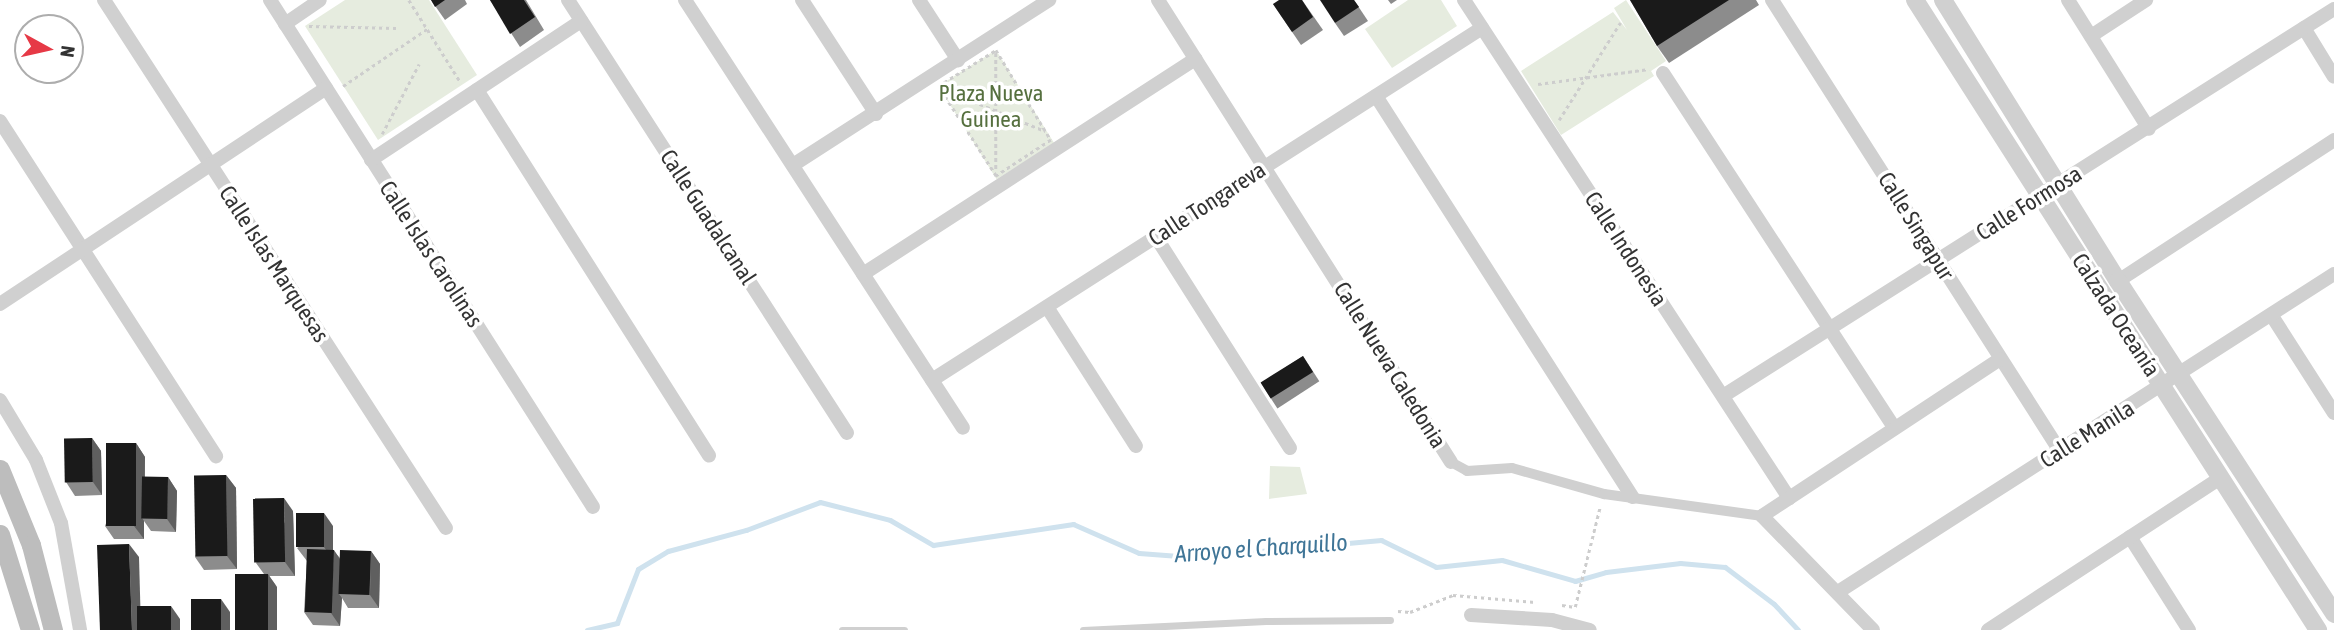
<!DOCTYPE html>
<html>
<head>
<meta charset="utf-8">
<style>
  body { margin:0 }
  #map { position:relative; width:2334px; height:630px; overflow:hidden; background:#fff; font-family:"Asap Condensed",sans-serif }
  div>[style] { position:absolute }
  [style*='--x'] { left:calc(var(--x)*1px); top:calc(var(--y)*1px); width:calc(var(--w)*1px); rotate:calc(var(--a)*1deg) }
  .green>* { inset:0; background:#e6ecdf; transform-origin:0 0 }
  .stream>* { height:5px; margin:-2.5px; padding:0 2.5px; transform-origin:2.5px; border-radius:2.5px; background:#cfe2ee }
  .path>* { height:2.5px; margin-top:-1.25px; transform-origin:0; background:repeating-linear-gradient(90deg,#cdcdcd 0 3.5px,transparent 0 7px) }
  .service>* { height:7px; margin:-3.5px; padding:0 3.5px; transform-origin:3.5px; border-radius:3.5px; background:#d0d0d0 }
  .pedestrian>* { height:10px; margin:-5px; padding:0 5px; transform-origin:5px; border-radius:5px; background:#d0d0d0 }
  .minor>* { height:14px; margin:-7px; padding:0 7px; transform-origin:7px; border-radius:7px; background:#d0d0d0 }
  .tertiary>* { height:18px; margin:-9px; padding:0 9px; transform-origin:9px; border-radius:9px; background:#d0d0d0 }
  .secondary>* { height:19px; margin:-9.5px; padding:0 9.5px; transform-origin:9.5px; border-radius:9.5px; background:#bdbdbd }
  .wall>* { inset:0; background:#8c8c8c; transform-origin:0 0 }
  .shaded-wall>* { inset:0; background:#5f5f5f }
  .building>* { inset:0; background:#1a1a1a; transform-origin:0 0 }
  span { translate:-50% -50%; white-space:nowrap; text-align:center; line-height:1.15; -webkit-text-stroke:7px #fff; paint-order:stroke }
  .park-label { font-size:23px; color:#56703f }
  .street-label { font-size:23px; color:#333 }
  .water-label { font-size:24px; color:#3f7597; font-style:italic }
  .north { position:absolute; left:14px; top:14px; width:70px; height:70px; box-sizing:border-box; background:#fff; border:2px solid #adadad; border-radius:50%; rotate:98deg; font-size:19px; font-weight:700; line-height:28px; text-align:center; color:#333 }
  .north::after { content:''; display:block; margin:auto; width:24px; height:32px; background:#e63946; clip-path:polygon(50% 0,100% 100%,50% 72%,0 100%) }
</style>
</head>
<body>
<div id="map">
  <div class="green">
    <div style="clip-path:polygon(345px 0,429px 0,477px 75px,378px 140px,305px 26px)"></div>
    <div style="clip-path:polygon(1408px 0,1441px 0,1457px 26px,1392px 68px,1365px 29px)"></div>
    <div style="clip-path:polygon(1626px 0,1666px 61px,1651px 71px,1654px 76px,1561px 135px,1521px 71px,1613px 12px,1627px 30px,1614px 8px)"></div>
    <div style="left:996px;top:50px;width:110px;height:68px;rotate:58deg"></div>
    <div style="clip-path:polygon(1270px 466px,1300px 467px,1307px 494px,1269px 499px)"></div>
  </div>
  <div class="stream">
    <div style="--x:587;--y:630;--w:31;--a:-13"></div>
    <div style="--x:617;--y:623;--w:58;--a:-68.7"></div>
    <div style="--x:638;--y:569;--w:35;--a:-31"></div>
    <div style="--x:668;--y:551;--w:81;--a:-15.1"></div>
    <div style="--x:746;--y:530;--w:79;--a:-20.7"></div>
    <div style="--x:820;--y:502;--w:72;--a:14.4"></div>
    <div style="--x:890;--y:520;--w:50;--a:30.2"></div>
    <div style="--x:933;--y:545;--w:142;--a:-8.5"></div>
    <div style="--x:1073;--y:524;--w:72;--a:23.7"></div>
    <div style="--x:1139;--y:553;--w:53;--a:4.3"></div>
    <div style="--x:1192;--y:557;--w:190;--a:-5.1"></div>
    <div style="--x:1381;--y:540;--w:61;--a:26.1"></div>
    <div style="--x:1436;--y:567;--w:66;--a:-6.1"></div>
    <div style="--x:1502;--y:560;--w:76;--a:16"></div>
    <div style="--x:1575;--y:581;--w:32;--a:-16"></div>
    <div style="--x:1606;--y:572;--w:75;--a:-6.9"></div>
    <div style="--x:1680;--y:563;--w:45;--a:5.1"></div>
    <div style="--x:1725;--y:567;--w:61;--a:37.1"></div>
    <div style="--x:1774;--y:604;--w:35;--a:47"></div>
  </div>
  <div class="path">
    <div style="--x:409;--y:0;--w:98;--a:57.9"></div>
    <div style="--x:309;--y:26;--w:87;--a:1.3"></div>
    <div style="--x:996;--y:50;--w:105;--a:58.6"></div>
    <div style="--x:1051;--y:140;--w:66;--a:146.8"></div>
    <div style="--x:996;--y:176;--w:107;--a:-122.8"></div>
    <div style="--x:938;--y:86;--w:68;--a:-31.8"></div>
    <div style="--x:996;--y:53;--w:116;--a:90"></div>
    <div style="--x:1538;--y:84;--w:112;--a:-7.7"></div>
    <div style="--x:343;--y:86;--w:102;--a:-34.2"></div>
    <div style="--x:941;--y:88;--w:113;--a:22.5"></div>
    <div style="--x:1559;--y:120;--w:115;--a:-57.8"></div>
    <div style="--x:382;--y:134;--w:79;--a:-62.1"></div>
    <div style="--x:1562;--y:605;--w:13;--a:9"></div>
    <div style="--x:1575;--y:607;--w:103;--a:-76"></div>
    <div style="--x:1398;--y:611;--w:12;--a:5"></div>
    <div style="--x:1410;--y:612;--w:46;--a:-21.6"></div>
    <div style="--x:1453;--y:595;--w:82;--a:4.9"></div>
  </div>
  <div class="service">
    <div style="--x:842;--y:630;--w:62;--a:0"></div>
    <div style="--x:1083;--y:630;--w:183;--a:-2.8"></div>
    <div style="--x:1266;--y:621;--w:124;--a:-0.5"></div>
  </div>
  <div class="pedestrian">
    <div style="--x:1451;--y:462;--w:18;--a:29"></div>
    <div style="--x:1467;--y:471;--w:45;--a:-3.8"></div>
    <div style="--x:1512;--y:468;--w:96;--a:15.8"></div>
    <div style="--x:1604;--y:494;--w:160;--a:7.9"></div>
  </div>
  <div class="minor">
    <div style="--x:104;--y:0;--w:629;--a:57.07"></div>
    <div style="--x:270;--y:0;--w:601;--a:57.5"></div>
    <div style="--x:568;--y:0;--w:515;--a:57.2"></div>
    <div style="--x:685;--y:0;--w:510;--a:56.99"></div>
    <div style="--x:802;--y:0;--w:136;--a:57"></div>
    <div style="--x:919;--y:0;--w:72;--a:57"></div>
    <div style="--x:1158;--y:0;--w:547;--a:57.62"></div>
    <div style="--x:1464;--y:0;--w:595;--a:56.87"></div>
    <div style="--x:1772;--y:0;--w:535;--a:57.44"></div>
    <div style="--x:2068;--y:0;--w:152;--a:57.9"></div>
    <div style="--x:285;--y:24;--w:42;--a:-34.4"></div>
    <div style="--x:2304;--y:28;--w:57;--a:58.5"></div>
    <div style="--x:2091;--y:36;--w:66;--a:-33.2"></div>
    <div style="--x:1663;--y:73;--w:424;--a:56.9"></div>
    <div style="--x:477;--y:90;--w:433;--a:57.6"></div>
    <div style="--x:1376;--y:96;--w:476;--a:57.4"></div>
    <div style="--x:0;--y:121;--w:399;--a:57.2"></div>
    <div style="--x:371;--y:160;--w:252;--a:-33.5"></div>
    <div style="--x:793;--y:165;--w:305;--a:-32.8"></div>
    <div style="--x:1156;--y:237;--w:250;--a:57.6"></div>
    <div style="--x:863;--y:274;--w:396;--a:-32.9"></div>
    <div style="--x:2118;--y:281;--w:258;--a:-33.1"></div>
    <div style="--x:0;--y:304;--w:391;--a:-33.5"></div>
    <div style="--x:1047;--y:307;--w:165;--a:57.4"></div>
    <div style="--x:2272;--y:316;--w:115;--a:57.4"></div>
    <div style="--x:932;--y:380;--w:653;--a:-32.62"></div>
    <div style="--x:1723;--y:396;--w:723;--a:-32.35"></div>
    <div style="--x:0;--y:400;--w:70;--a:59"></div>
    <div style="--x:36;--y:460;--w:68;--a:68.4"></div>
    <div style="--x:61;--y:523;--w:109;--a:79.9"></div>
    <div style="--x:2130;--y:537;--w:110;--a:57.6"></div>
    <div style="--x:1838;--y:592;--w:589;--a:-32.67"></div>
    <div style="--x:1471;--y:615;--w:81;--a:3.5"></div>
    <div style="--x:1552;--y:620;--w:39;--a:15"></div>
    <div style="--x:1873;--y:630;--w:159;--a:-134.2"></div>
    <div style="--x:1762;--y:516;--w:285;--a:-33.4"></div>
    <div style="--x:1988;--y:630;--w:276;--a:-33.2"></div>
  </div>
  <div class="tertiary">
    <div style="--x:1915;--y:0;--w:748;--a:57.39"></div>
    <div style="--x:1943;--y:0;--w:331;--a:58.1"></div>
    <div style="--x:2118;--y:281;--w:397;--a:57"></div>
  </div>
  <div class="secondary">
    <div style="--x:0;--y:469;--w:82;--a:67.8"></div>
    <div style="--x:31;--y:545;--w:88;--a:75.5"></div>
    <div style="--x:0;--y:534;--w:101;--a:72.6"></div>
  </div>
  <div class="wall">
    <div style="clip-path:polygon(431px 0,465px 0,467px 4px,445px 20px)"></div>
    <div style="clip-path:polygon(490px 0,526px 0,544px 30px,520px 47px)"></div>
    <div style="clip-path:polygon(1302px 0,1323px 30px,1301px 45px,1273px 4px)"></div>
    <div style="clip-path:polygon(1354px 0,1368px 21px,1344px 36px,1335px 23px)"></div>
    <div style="clip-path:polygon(1388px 0,1397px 0,1391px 4px)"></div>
    <div style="clip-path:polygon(1630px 0,1756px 0,1759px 5px,1669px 63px,1657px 46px)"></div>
    <div style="left:1303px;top:356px;width:30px;height:50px;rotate:57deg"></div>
    <div style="clip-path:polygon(92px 438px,101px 451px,102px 495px,75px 496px,66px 482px)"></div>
    <div style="clip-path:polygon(136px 443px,145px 457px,145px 478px,168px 477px,177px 491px,176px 532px,151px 531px,144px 521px,144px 539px,114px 539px,105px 526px)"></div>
    <div style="clip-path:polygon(226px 475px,236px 488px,237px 569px,204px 570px,195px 557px)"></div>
    <div style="clip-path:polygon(293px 511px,295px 576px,269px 576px,277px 587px,264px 574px,256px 563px)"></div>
    <div style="clip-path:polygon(333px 526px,333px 550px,340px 558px,371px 551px,380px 564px,379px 608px,348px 608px,342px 598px,340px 626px,313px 625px,304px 612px,307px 561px,297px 548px)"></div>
  </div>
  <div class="shaded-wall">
    <div style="clip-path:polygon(92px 438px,101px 451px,102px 495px,93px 482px)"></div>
    <div style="clip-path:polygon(136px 443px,145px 457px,144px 518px,142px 518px,144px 521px,144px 539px,134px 526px)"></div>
    <div style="clip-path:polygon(226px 475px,236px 488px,237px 569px,227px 556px)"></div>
    <div style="clip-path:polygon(168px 477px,177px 491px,176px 532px,167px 519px)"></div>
    <div style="clip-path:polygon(284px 498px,293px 511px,295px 576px,285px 562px)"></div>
    <div style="clip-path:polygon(324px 513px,333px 526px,333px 560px,324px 547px)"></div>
    <div style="clip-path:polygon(129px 544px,139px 557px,141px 630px,132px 630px)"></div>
    <div style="clip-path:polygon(334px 550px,343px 564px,339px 594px,342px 598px,340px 626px,331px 613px)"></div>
    <div style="clip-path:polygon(371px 551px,380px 564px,379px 608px,370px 595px)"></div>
    <div style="clip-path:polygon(268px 574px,277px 587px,277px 630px,268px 630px)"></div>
    <div style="clip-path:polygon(221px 599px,230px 612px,230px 630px,220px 630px)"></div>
    <div style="clip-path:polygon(171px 606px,180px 619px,180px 630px,171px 630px)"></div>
  </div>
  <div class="building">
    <div style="clip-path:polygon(431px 0,445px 0,435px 7px)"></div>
    <div style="clip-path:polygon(490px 0,524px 0,535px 17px,510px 34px)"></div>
    <div style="clip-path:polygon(1279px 0,1302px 0,1313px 17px,1292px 32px,1273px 4px)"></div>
    <div style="clip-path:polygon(1320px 0,1354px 0,1359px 7px,1335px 23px)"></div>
    <div style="clip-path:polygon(1630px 0,1729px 0,1657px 46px)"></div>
    <div style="left:1303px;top:356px;width:19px;height:50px;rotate:58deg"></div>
    <div style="left:92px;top:438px;width:44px;height:28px;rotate:89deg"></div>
    <div style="left:106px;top:443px;width:30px;height:83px"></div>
    <div style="left:226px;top:475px;width:81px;height:32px;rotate:89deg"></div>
    <div style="left:168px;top:477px;width:42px;height:26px;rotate:91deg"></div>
    <div style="left:284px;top:498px;width:64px;height:31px;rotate:89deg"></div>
    <div style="left:324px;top:513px;width:34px;height:28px;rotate:90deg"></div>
    <div style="left:129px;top:544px;width:86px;height:32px;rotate:88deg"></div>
    <div style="left:307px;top:549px;width:27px;height:63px;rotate:2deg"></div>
    <div style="left:340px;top:550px;width:31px;height:44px;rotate:2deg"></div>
    <div style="left:268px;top:574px;width:56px;height:33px;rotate:90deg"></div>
    <div style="left:191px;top:599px;width:30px;height:31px"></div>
    <div style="left:171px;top:606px;width:24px;height:34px;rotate:90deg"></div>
  </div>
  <div class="park-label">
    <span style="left:991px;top:106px">Plaza Nueva<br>Guinea</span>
  </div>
  <div class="street-label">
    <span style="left:2029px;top:203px;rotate:-32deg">Calle Formosa</span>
    <span style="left:1207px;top:204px;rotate:-33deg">Calle Tongareva</span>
    <span style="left:708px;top:217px;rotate:57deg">Calle Guadalcanal</span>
    <span style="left:1916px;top:226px;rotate:58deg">Calle Singapur</span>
    <span style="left:1626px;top:249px;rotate:57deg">Calle Indonesia</span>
    <span style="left:431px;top:254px;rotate:57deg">Calle Islas Carolinas</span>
    <span style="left:274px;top:264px;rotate:57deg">Calle Islas Marquesas</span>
    <span style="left:2116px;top:315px;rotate:57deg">Calzada Oceanía</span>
    <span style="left:1390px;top:365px;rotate:58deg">Calle Nueva Caledonia</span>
    <span style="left:2087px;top:434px;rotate:-32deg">Calle Manila</span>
  </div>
  <div class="water-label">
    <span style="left:1261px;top:548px;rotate:-4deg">Arroyo el Charquillo</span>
  </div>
  <div class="north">N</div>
</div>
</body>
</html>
